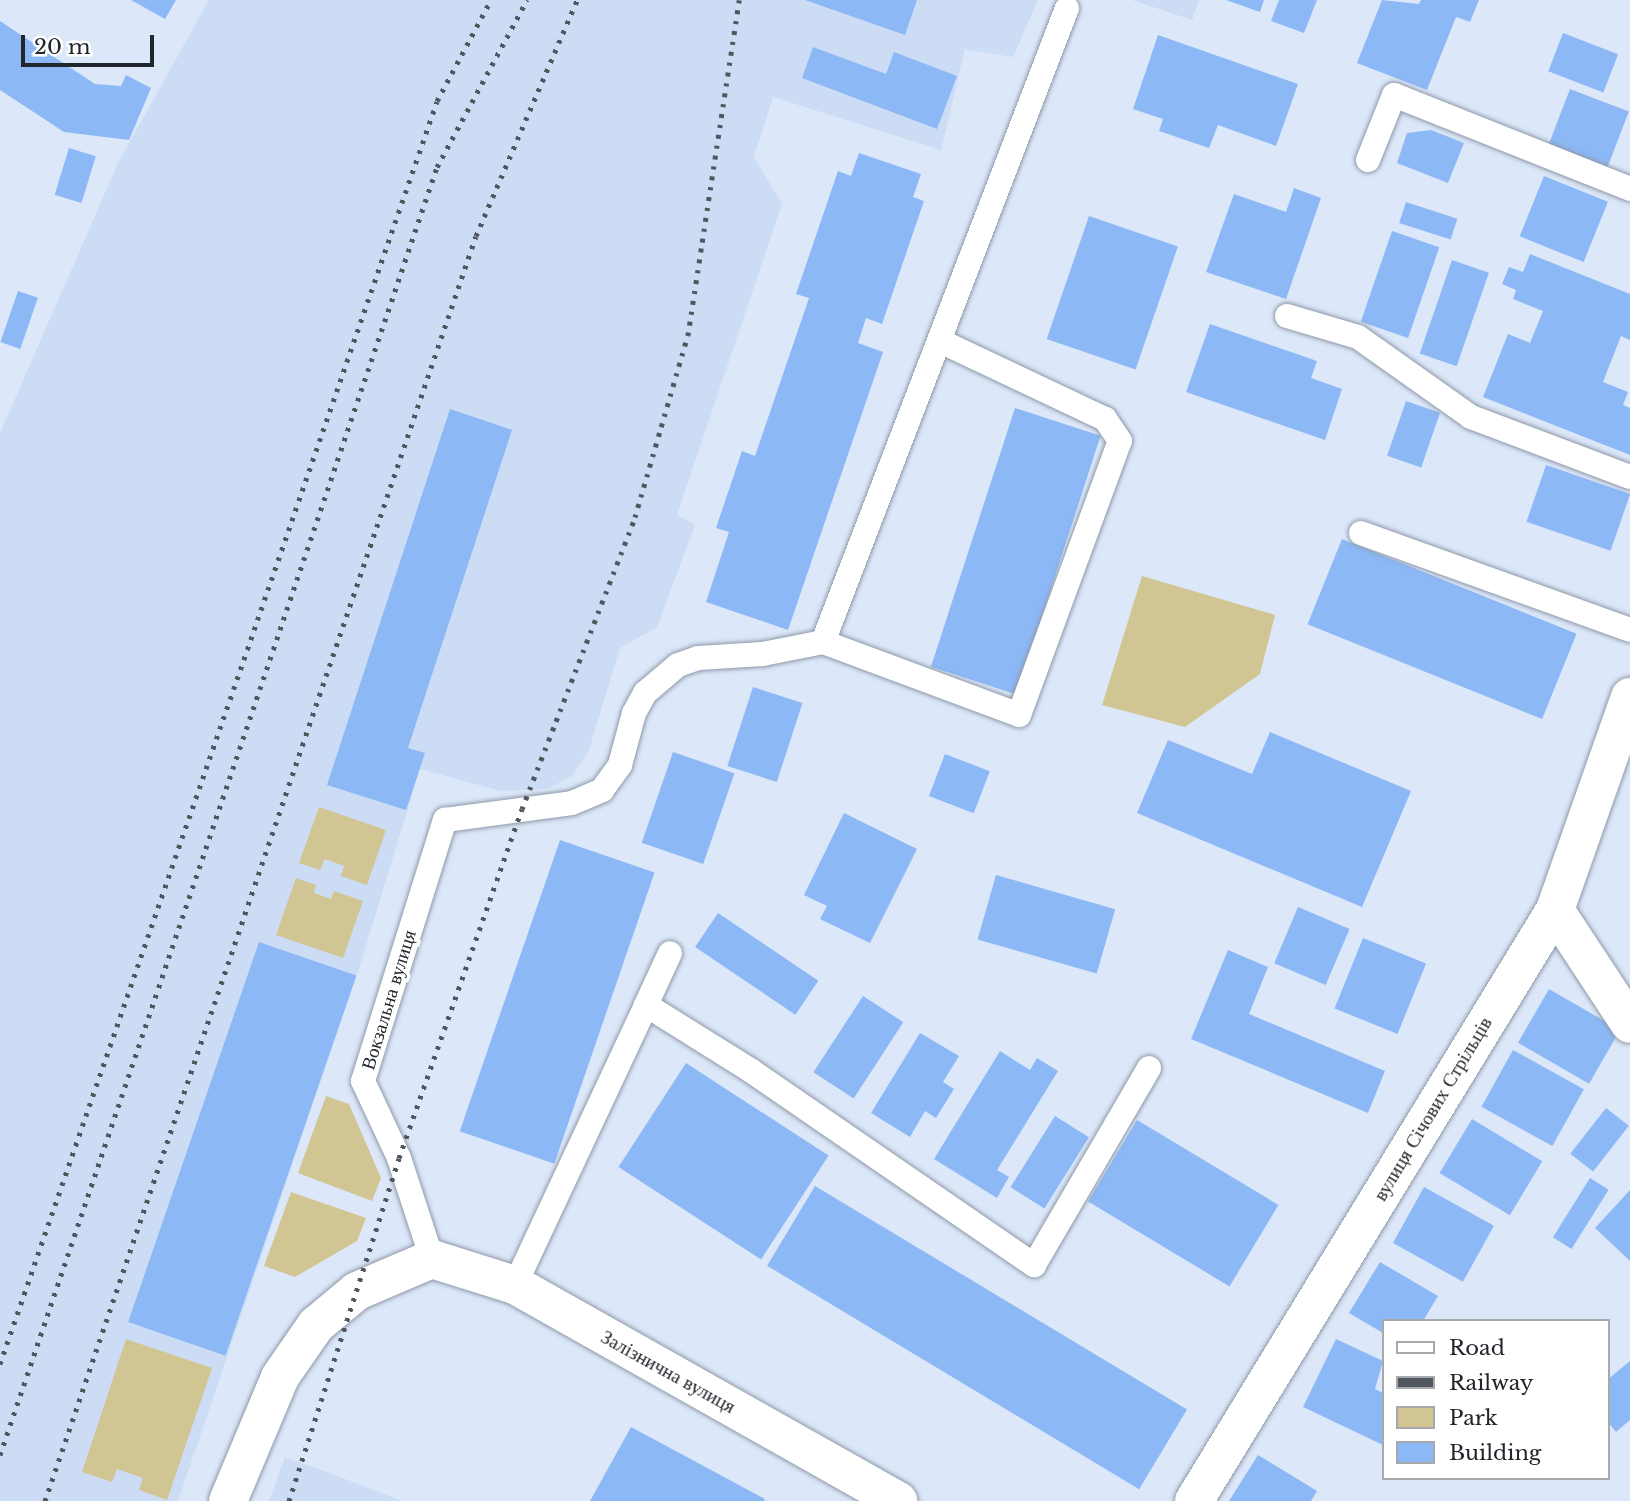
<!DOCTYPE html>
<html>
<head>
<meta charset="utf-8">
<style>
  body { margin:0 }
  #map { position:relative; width:1630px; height:1501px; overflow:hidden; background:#dce8f9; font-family:"Libre Baskerville",serif }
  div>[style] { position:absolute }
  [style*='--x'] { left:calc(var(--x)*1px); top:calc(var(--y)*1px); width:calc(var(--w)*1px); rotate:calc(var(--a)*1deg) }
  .built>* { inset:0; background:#ccdcf4 }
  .green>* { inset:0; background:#d1c593 }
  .building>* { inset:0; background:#8cb8f6; transform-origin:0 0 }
  .roads { filter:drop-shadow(0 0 2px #8e99a9) drop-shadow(0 0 2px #8e99a9) }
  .service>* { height:24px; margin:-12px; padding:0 12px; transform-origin:12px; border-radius:12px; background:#fff }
  .minor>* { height:38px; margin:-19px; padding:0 19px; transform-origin:19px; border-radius:19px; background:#fff }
  .tertiary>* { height:38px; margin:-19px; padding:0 19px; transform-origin:19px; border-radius:19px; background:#fff }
  .rail>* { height:5px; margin-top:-2.5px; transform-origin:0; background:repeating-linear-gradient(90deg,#4f565e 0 3.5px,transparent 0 10.5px) }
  span { translate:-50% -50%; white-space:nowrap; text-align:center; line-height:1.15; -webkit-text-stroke:7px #fff; paint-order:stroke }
  .street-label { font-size:19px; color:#21262c }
  .legend { position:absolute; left:1382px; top:1319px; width:228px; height:161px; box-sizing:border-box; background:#fff; border:2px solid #a6a8ab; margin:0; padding:9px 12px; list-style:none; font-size:21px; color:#21262c }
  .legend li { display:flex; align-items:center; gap:14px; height:35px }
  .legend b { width:35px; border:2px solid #a6a8ab }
  .scale { position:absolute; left:21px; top:35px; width:133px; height:32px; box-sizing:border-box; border:4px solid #21262c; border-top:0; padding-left:9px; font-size:21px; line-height:24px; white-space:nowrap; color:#21262c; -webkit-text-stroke:5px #fff; paint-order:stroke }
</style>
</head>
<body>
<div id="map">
  <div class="built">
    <div style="clip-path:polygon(209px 0,1038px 0,1013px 57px,965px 49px,941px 150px,773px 97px,754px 157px,782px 204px,677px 515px,695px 525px,657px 627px,620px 648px,589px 750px,572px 776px,547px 789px,501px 791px,420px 769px,357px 975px,178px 1501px,0 1501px,0 433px,119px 161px)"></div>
    <div style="clip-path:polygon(1132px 0,1199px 0,1192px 20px)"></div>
    <div style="clip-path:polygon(285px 1457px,340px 1477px,402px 1501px,269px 1501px)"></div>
  </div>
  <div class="green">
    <div style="clip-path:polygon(1142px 576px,1275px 615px,1260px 674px,1185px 727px,1102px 705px)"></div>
    <div style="clip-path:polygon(319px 807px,386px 830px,367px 885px,341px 876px,344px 866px,325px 859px,320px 870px,299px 863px)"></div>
    <div style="clip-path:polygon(296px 878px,316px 885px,314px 893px,331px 899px,334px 891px,363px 901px,343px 958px,276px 935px)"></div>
    <div style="clip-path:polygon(326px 1096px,349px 1104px,381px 1178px,372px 1201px,298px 1173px)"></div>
    <div style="clip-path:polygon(291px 1192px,366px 1218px,357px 1241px,295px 1277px,264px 1266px)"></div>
    <div style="clip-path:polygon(126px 1339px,212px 1368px,167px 1500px,139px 1490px,143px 1478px,117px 1469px,112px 1482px,82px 1472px)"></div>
  </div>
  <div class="building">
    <div style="clip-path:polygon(131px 0,176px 0,165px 19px)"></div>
    <div style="clip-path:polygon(805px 0,917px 0,905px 35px)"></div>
    <div style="clip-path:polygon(1226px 0,1264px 0,1260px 12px)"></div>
    <div style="clip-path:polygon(1279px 0,1317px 0,1304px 33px,1271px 21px)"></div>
    <div style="clip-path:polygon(1382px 0,1419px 4px,1421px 0,1479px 0,1470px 22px,1456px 17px,1427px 90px,1357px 63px)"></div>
    <div style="clip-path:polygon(0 21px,95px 84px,121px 86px,126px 75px,151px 88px,129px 140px,64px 132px,0 90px)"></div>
    <div style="left:1563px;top:33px;width:59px;height:41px;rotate:21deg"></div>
    <div style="clip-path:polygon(1158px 35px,1298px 84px,1276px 146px,1218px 125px,1209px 148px,1159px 131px,1163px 119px,1133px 109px)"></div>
    <div style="clip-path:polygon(813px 47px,886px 74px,894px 52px,957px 76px,937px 129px,802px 78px)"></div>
    <div style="left:1570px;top:89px;width:63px;height:63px;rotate:21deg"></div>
    <div style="clip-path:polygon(1431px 130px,1464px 143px,1448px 183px,1397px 163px,1407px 133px)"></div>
    <div style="left:69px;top:148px;width:28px;height:49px;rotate:17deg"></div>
    <div style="clip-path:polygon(859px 153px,921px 174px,913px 197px,924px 201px,882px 324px,866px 318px,858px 343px,883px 352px,788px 630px,706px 602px,729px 532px,716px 528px,742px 451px,755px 456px,809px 298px,796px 294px,838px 171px,851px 176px)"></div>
    <div style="left:1544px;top:176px;width:69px;height:65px;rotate:22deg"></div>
    <div style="clip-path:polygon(1294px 188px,1321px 198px,1286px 299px,1206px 272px,1234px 194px,1286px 212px)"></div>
    <div style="left:1406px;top:202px;width:54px;height:22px;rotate:18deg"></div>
    <div style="left:1089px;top:216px;width:94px;height:130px;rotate:19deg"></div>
    <div style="left:1392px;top:231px;width:50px;height:96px;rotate:19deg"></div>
    <div style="clip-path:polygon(1530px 254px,1630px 294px,1630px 340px,1621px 336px,1603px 382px,1628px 392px,1623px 405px,1630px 408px,1630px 455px,1483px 397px,1508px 334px,1530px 343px,1543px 311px,1513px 299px,1516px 290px,1502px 284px,1509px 267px,1523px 272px)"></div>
    <div style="left:1452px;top:260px;width:39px;height:99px;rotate:19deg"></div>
    <div style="left:18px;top:291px;width:21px;height:54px;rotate:19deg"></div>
    <div style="clip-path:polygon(1210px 324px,1317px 361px,1311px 378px,1342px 389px,1325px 440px,1186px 392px)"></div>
    <div style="left:1406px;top:401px;width:36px;height:58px;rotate:19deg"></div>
    <div style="left:1015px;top:408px;width:90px;height:272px;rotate:18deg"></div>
    <div style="clip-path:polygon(450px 409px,512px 430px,408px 748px,425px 753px,406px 810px,327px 785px)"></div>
    <div style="left:1546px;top:465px;width:89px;height:60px;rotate:19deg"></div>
    <div style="left:1342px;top:539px;width:253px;height:92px;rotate:22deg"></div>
    <div style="left:753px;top:687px;width:52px;height:83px;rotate:18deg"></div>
    <div style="clip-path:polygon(1270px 732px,1411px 791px,1362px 907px,1137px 813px,1168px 740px,1252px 774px)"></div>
    <div style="left:673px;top:752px;width:65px;height:96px;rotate:19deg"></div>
    <div style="left:945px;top:754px;width:48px;height:45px;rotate:21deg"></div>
    <div style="clip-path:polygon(844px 813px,917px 849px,870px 943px,820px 919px,827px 906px,804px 895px)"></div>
    <div style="left:560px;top:840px;width:100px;height:308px;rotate:19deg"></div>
    <div style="left:996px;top:875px;width:124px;height:67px;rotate:16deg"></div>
    <div style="left:1298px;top:907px;width:56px;height:61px;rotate:23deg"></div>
    <div style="left:718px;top:913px;width:121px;height:41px;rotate:34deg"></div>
    <div style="left:1363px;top:938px;width:68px;height:76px;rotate:22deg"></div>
    <div style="left:259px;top:942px;width:103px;height:402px;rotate:19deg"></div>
    <div style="clip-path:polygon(1228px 950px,1268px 967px,1249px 1014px,1385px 1071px,1368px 1113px,1191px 1039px)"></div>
    <div style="left:1549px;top:989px;width:82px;height:62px;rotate:30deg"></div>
    <div style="left:863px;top:996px;width:48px;height:91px;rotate:33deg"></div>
    <div style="clip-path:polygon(920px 1033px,959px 1056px,943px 1082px,954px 1089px,936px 1118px,925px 1111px,910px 1137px,871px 1113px)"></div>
    <div style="left:1513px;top:1050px;width:81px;height:65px;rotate:29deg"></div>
    <div style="clip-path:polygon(1000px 1051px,1030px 1070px,1037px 1058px,1058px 1071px,997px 1170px,1009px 1177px,997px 1198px,934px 1159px)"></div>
    <div style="left:686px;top:1063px;width:170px;height:124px;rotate:33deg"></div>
    <div style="left:1606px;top:1108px;width:29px;height:58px;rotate:38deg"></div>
    <div style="left:1055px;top:1116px;width:40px;height:84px;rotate:32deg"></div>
    <div style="left:1472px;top:1119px;width:82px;height:63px;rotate:31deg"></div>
    <div style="left:1137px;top:1120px;width:165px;height:95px;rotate:31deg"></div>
    <div style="left:1590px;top:1178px;width:22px;height:70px;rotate:32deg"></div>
    <div style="left:815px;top:1186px;width:434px;height:93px;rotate:31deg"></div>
    <div style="left:1424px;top:1187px;width:80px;height:64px;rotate:29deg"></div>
    <div style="clip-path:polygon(1630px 1190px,1630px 1261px,1595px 1228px)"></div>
    <div style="clip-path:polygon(1380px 1262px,1438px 1296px,1423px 1321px,1383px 1321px,1383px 1333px,1349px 1313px)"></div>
    <div style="clip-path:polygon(1336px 1339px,1383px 1361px,1375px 1389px,1383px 1393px,1383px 1445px,1303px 1407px)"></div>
    <div style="clip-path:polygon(1630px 1361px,1630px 1420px,1616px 1432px,1607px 1421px,1607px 1380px)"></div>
    <div style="clip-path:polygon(631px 1427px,765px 1499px,764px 1501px,590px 1501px)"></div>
    <div style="clip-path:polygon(1258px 1455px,1317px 1491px,1311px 1501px,1229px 1501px)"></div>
  </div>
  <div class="roads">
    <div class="service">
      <div style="--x:1368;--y:160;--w:70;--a:-68.2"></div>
      <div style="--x:1394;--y:95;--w:254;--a:21.7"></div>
      <div style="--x:1287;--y:316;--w:74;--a:16.5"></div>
      <div style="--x:1358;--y:337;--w:138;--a:35.3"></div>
      <div style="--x:1471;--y:417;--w:170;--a:20.7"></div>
      <div style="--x:1361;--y:533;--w:286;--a:19.8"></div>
      <div style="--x:823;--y:642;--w:209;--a:20.4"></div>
      <div style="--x:1019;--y:715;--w:292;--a:-69.8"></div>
      <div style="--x:1120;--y:441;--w:27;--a:-124"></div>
      <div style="--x:1105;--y:419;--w:183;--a:-154.7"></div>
      <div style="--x:646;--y:1005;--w:57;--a:-65.2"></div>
      <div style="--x:432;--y:1259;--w:106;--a:-108.1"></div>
      <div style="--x:399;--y:1158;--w:85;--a:-115.1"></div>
      <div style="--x:363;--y:1081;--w:274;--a:-72.6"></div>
      <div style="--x:445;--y:820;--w:128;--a:-7.6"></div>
      <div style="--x:572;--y:803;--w:33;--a:-23"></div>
      <div style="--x:602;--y:790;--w:31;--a:-54"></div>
      <div style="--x:620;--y:765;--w:54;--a:-74.9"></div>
      <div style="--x:634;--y:713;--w:23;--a:-61"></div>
      <div style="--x:645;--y:693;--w:43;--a:-40.3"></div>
      <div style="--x:678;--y:665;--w:21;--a:-19"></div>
      <div style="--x:698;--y:658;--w:65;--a:-3.5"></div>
      <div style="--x:763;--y:654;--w:61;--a:-11.3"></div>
      <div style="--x:823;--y:642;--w:679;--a:-68.95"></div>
      <div style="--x:515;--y:1285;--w:309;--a:-64.9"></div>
      <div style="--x:646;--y:1005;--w:123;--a:32"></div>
      <div style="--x:750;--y:1070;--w:345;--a:34.5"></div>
      <div style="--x:1034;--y:1265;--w:228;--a:-59.7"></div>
    </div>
    <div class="minor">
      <div style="--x:1555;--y:910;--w:136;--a:56.7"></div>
      <div style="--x:1194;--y:1501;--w:693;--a:-58.58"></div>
      <div style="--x:1555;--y:910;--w:226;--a:-70.6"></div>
    </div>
    <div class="tertiary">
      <div style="--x:228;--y:1501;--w:134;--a:-67.2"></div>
      <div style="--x:280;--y:1377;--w:63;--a:-55.3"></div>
      <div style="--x:316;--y:1325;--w:53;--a:-39.7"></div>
      <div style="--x:357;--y:1291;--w:82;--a:-23.1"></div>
      <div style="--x:432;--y:1259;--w:87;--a:17.4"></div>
      <div style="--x:515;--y:1285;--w:440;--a:29.4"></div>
    </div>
  </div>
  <div class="rail">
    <div style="--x:0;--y:1364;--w:1336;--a:-70.91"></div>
    <div style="--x:437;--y:101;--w:115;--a:-61.9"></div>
    <div style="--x:0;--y:1455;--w:1360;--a:-71.26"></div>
    <div style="--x:437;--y:167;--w:190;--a:-61.7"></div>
    <div style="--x:45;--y:1501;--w:1336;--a:-71.19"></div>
    <div style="--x:476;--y:236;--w:257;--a:-66.8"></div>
    <div style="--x:289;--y:1501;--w:360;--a:-72.2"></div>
    <div style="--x:399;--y:1158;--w:370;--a:-70.6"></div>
    <div style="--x:522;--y:809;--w:313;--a:-68.8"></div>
    <div style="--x:635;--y:517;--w:190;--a:-73.8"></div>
    <div style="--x:688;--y:335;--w:339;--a:-81.3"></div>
  </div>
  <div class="street-label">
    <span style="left:389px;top:1000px;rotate:-73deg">Вокзальна вулиця</span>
    <span style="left:1433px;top:1109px;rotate:-59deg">вулиця Січових Стрільців</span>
    <span style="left:668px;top:1372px;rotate:29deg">Залізнична вулиця</span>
  </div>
  <ul class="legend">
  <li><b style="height:9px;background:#fff"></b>Road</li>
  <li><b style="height:9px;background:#4f565e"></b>Railway</li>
  <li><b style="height:19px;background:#d1c593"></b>Park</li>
  <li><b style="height:19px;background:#8cb8f6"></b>Building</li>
  </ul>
  <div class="scale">20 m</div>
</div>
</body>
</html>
